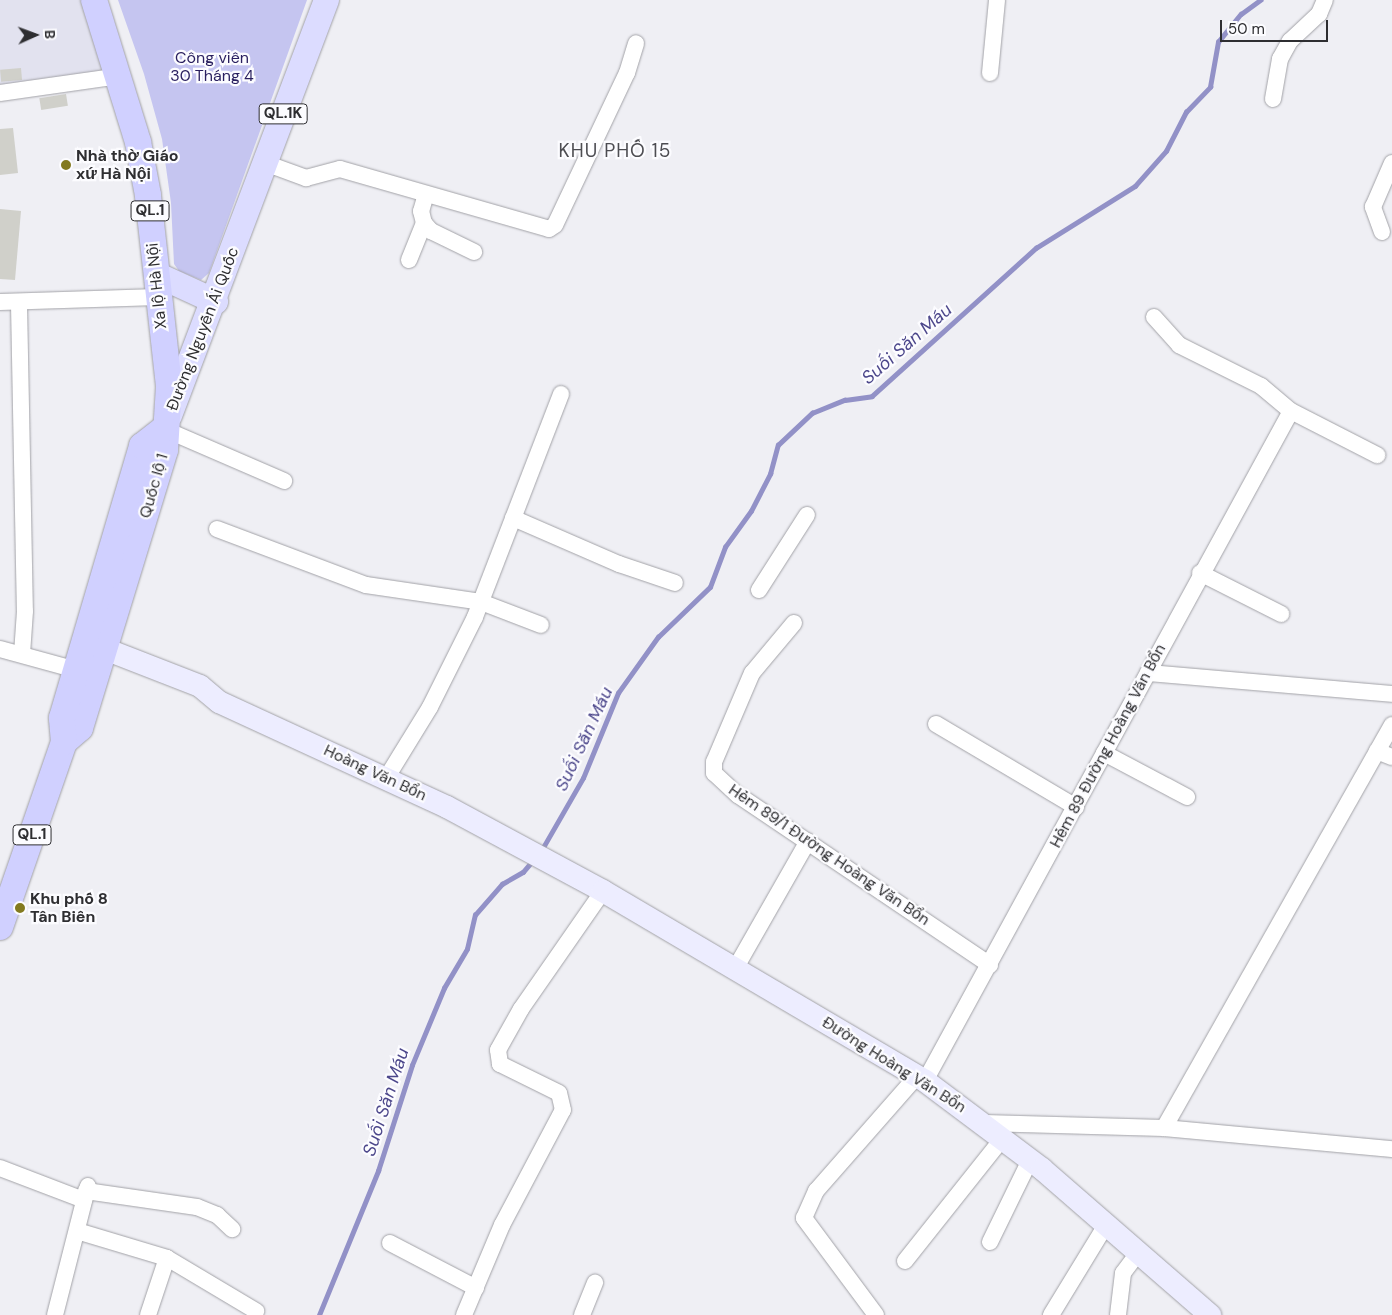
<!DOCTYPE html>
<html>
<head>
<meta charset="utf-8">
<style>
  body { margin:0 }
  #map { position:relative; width:1392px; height:1315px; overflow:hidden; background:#efeff4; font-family:"DM Sans",sans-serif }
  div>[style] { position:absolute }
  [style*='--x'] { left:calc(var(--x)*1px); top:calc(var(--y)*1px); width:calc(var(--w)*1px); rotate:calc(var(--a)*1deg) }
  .built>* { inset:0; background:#e2e2ef }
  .green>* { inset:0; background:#c5c5f0 }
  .stream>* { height:4.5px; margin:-2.25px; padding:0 2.25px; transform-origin:2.25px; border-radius:2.25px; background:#9291c7 }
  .building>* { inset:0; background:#d0d0ca; transform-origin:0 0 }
  .roads { filter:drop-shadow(0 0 1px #a2a2a7) drop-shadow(0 0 1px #a2a2a7) }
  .minor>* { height:16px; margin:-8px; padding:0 8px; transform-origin:8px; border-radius:8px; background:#fff }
  .secondary>* { height:22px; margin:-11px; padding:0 11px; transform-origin:11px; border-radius:11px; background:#ededff }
  .primary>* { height:25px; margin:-12.5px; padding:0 12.5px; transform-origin:12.5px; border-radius:12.5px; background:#dcdcff }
  .trunk>* { height:26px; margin:-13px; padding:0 13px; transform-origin:13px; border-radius:13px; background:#d0d0ff }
  .dots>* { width:14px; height:14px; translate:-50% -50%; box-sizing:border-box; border:2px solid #fcfcff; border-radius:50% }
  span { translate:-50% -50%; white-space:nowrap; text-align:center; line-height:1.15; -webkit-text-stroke:4.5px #fcfcff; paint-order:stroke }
  .shield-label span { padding:1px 4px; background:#fcfcff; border:1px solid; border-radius:4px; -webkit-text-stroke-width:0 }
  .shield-label { font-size:15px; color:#2e2e31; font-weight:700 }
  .park-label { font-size:16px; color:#291f5f }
  .poi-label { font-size:16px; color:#2e2e31; font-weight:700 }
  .left { translate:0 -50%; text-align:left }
  .street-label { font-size:16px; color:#2e2e31 }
  .water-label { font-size:18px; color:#4c478b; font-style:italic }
  .quarter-label { font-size:19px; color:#4d4d52; letter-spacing:1px }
  .north { position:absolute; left:10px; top:10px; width:50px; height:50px; -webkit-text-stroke:4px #fcfcff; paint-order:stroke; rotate:88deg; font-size:14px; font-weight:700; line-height:20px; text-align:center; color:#2e2e31 }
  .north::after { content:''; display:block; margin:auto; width:18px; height:22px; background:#2e2e31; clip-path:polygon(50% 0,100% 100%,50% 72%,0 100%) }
  .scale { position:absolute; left:1220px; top:20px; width:108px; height:22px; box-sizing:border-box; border:2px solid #2e2e31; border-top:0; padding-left:6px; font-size:15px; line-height:18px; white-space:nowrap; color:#2e2e31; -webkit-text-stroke:4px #fcfcff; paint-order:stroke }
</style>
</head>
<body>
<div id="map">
  <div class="built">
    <div style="clip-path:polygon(0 0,85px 0,113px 80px,0 92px)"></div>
  </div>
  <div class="green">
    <div style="clip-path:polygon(118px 0,307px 0,209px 273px,201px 280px,179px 271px,174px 264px,171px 203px,162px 139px,144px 74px)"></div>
  </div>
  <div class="stream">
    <div style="--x:541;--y:851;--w:84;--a:-60.1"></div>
    <div style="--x:583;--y:778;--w:92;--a:-67.6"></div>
    <div style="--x:618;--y:693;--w:69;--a:-54.5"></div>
    <div style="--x:658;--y:637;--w:72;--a:-43.9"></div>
    <div style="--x:710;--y:587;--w:43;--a:-69.4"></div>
    <div style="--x:725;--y:547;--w:44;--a:-54.2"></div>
    <div style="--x:751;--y:511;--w:42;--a:-62.8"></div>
    <div style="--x:770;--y:474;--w:30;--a:-75"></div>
    <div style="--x:778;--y:445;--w:47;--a:-43.3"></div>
    <div style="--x:812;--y:413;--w:35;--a:-22"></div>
    <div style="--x:845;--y:400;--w:27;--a:-8"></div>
    <div style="--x:872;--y:396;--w:221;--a:-42.1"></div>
    <div style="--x:1036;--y:248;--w:117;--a:-32.1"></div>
    <div style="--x:1135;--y:186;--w:47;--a:-48.5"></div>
    <div style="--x:1166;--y:151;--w:44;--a:-62.9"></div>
    <div style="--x:1186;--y:112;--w:35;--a:-46"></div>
    <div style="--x:1210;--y:87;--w:46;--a:-79.9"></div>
    <div style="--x:1218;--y:42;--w:36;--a:-51"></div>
    <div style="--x:1241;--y:14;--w:24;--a:-36"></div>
    <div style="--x:319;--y:1315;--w:156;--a:-67.7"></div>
    <div style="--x:378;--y:1171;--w:111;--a:-72.2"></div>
    <div style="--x:412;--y:1065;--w:83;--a:-67.4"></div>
    <div style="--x:444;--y:988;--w:45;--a:-59.5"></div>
    <div style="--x:467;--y:949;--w:35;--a:-77"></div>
    <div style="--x:475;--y:915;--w:41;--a:-48.9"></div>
    <div style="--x:502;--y:884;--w:24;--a:-30"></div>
    <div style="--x:523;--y:872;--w:16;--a:-50"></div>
  </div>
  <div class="building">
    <div style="left:21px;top:68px;width:12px;height:21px;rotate:85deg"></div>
    <div style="left:66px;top:94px;width:12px;height:27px;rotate:81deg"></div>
    <div style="clip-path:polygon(13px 128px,18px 173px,0 175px,0 129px)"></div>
    <div style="clip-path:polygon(0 209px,21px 211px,15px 280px,0 279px)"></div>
  </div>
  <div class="roads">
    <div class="minor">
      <div style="--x:990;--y:73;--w:73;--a:-84.5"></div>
      <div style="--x:0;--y:93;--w:121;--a:-8.1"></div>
      <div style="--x:1273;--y:99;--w:41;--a:-80.1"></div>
      <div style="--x:1280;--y:59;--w:21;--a:-61"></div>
      <div style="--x:1290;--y:41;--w:40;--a:-43"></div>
      <div style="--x:1319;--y:14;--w:15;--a:-67"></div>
      <div style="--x:265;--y:163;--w:44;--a:20.1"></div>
      <div style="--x:306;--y:178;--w:35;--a:-15"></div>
      <div style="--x:340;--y:169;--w:217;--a:16"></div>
      <div style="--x:549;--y:229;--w:7;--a:-34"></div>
      <div style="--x:555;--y:225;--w:168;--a:-64.7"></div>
      <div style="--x:627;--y:73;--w:31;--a:-73"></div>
      <div style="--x:426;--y:194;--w:18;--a:106"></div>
      <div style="--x:421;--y:211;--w:12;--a:76"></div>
      <div style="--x:424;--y:223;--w:11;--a:49"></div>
      <div style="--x:431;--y:231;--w:48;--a:26"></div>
      <div style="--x:1382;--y:232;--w:27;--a:-110"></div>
      <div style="--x:1373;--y:207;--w:48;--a:-66.6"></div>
      <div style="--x:409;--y:260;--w:40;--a:-68"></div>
      <div style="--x:0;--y:302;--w:158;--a:-1.8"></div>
      <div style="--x:19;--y:304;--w:307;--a:88.9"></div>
      <div style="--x:25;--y:611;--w:43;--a:94"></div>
      <div style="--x:1154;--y:317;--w:38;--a:48"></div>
      <div style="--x:1179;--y:345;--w:92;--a:26.6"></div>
      <div style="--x:1261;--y:386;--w:39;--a:40"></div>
      <div style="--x:1291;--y:411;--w:97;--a:27.1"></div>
      <div style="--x:164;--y:429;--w:131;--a:23.4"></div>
      <div style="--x:513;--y:518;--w:116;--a:23.5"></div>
      <div style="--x:619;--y:564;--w:59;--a:18.7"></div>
      <div style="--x:217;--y:529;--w:159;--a:20.6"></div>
      <div style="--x:366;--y:585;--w:116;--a:8.4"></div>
      <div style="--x:481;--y:602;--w:64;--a:21"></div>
      <div style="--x:1200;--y:573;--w:91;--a:26.8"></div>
      <div style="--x:759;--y:590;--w:89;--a:-57.4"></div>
      <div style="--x:794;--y:623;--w:65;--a:130"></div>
      <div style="--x:752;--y:673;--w:97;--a:113.1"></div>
      <div style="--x:714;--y:762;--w:11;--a:90"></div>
      <div style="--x:714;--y:773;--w:33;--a:43"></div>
      <div style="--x:738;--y:795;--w:304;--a:34"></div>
      <div style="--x:0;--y:649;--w:87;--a:15.3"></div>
      <div style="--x:1148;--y:673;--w:245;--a:4.9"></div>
      <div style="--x:936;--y:724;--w:163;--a:30.7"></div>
      <div style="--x:1377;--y:751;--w:16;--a:22"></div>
      <div style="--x:1104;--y:753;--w:94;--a:27.9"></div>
      <div style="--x:387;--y:777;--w:82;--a:-58.4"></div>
      <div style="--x:430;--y:707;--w:101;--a:-63.4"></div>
      <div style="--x:475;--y:617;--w:239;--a:-68.9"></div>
      <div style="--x:735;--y:969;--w:147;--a:-60.3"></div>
      <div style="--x:925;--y:1081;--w:763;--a:-61.35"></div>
      <div style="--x:984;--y:1123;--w:180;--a:1.6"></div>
      <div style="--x:1164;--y:1128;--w:229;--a:5.3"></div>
      <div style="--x:1164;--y:1128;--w:463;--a:-60.5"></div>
      <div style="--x:0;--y:1168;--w:90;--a:20.9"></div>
      <div style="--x:86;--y:1191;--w:112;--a:8.2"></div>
      <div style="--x:197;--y:1207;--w:22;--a:22"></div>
      <div style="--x:217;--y:1215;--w:21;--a:43"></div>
      <div style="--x:77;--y:1231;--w:94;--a:16.7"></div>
      <div style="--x:167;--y:1258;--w:104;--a:30.8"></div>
      <div style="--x:990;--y:1242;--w:91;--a:-64"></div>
      <div style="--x:390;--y:1243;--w:97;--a:27.6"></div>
      <div style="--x:905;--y:1261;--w:157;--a:-51.5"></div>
      <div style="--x:55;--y:1315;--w:133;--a:-75.7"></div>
      <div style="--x:148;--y:1315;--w:60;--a:-71.6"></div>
      <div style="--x:464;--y:1315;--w:98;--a:-67.1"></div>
      <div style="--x:502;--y:1225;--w:130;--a:-62.1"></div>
      <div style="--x:563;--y:1110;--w:17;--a:-103"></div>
      <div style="--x:559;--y:1093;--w:66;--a:-153.8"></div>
      <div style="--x:500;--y:1064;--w:14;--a:-98"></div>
      <div style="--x:498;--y:1050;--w:47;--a:-60.7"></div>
      <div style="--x:521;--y:1009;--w:144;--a:-55.2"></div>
      <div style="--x:582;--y:1315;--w:35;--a:-68"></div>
      <div style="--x:876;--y:1315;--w:121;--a:-126.6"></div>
      <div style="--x:804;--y:1218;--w:30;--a:-66"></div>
      <div style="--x:816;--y:1191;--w:153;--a:-48.7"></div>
      <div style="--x:1051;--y:1315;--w:105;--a:-58.6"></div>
      <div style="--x:1118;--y:1315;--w:42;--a:-83.2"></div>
      <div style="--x:1123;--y:1273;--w:26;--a:-53"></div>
    </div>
    <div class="secondary">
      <div style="--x:105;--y:649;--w:102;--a:21.3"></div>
      <div style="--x:200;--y:686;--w:25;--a:40"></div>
      <div style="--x:219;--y:702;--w:251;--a:24.7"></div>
      <div style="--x:447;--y:807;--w:177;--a:28.3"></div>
      <div style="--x:603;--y:891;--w:374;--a:30.5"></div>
      <div style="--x:925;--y:1081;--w:146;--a:36.9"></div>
      <div style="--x:1042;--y:1169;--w:223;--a:41"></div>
    </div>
    <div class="primary">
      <div style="--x:156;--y:274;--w:65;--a:24.6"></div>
      <div style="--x:169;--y:415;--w:444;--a:-69.3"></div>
    </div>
    <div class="trunk">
      <div style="--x:64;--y:742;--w:21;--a:-41"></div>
      <div style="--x:80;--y:728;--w:291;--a:-73"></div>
      <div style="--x:165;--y:450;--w:64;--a:-86.4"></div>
      <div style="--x:169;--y:386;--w:192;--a:-96.3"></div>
      <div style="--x:148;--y:195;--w:54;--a:-100.7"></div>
      <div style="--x:138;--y:142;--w:149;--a:-107.2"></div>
      <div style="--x:0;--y:927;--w:196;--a:-70.9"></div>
      <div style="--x:64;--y:742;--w:24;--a:-95"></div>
      <div style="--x:62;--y:718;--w:284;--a:-73.6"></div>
      <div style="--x:142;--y:446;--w:28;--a:-38"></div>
    </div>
  </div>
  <div class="dots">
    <div style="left:66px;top:165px;background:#837a1f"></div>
    <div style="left:20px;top:908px;background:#837a1f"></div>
  </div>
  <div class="shield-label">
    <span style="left:283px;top:114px">QL.1K</span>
    <span style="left:150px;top:211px">QL.1</span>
    <span style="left:32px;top:835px">QL.1</span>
  </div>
  <div class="park-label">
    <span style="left:212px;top:67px">Công viên<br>30 Tháng 4</span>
  </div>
  <div class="poi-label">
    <span class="left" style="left:76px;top:165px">Nhà thờ Giáo<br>xứ Hà Nội</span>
    <span class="left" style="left:30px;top:908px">Khu phố 8<br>Tân Biên</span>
  </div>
  <div class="street-label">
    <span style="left:157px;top:286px;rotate:-96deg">Xa lộ Hà Nội</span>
    <span style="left:203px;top:329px;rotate:-69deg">Đường Nguyễn Ái Quốc</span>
    <span style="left:154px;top:486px;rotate:-74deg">Quốc lộ 1</span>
    <span style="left:1108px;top:746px;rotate:-62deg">Hẻm 89 Đường Hoàng Văn Bổn</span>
    <span style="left:375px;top:773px;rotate:25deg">Hoàng Văn Bổn</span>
    <span style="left:829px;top:855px;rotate:34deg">Hẻm 89/1 Đường Hoàng Văn Bổn</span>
    <span style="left:894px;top:1065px;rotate:32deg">Đường Hoàng Văn Bổn</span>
  </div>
  <div class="water-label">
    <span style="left:907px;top:344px;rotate:-41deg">Suối Săn Máu</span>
    <span style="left:584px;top:739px;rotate:-65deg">Suối Săn Máu</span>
    <span style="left:386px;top:1102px;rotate:-72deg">Suối Săn Máu</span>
  </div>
  <div class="quarter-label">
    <span style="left:615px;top:151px">KHU PHỐ 15</span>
  </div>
  <div class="north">B</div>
  <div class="scale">50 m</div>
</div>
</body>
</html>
